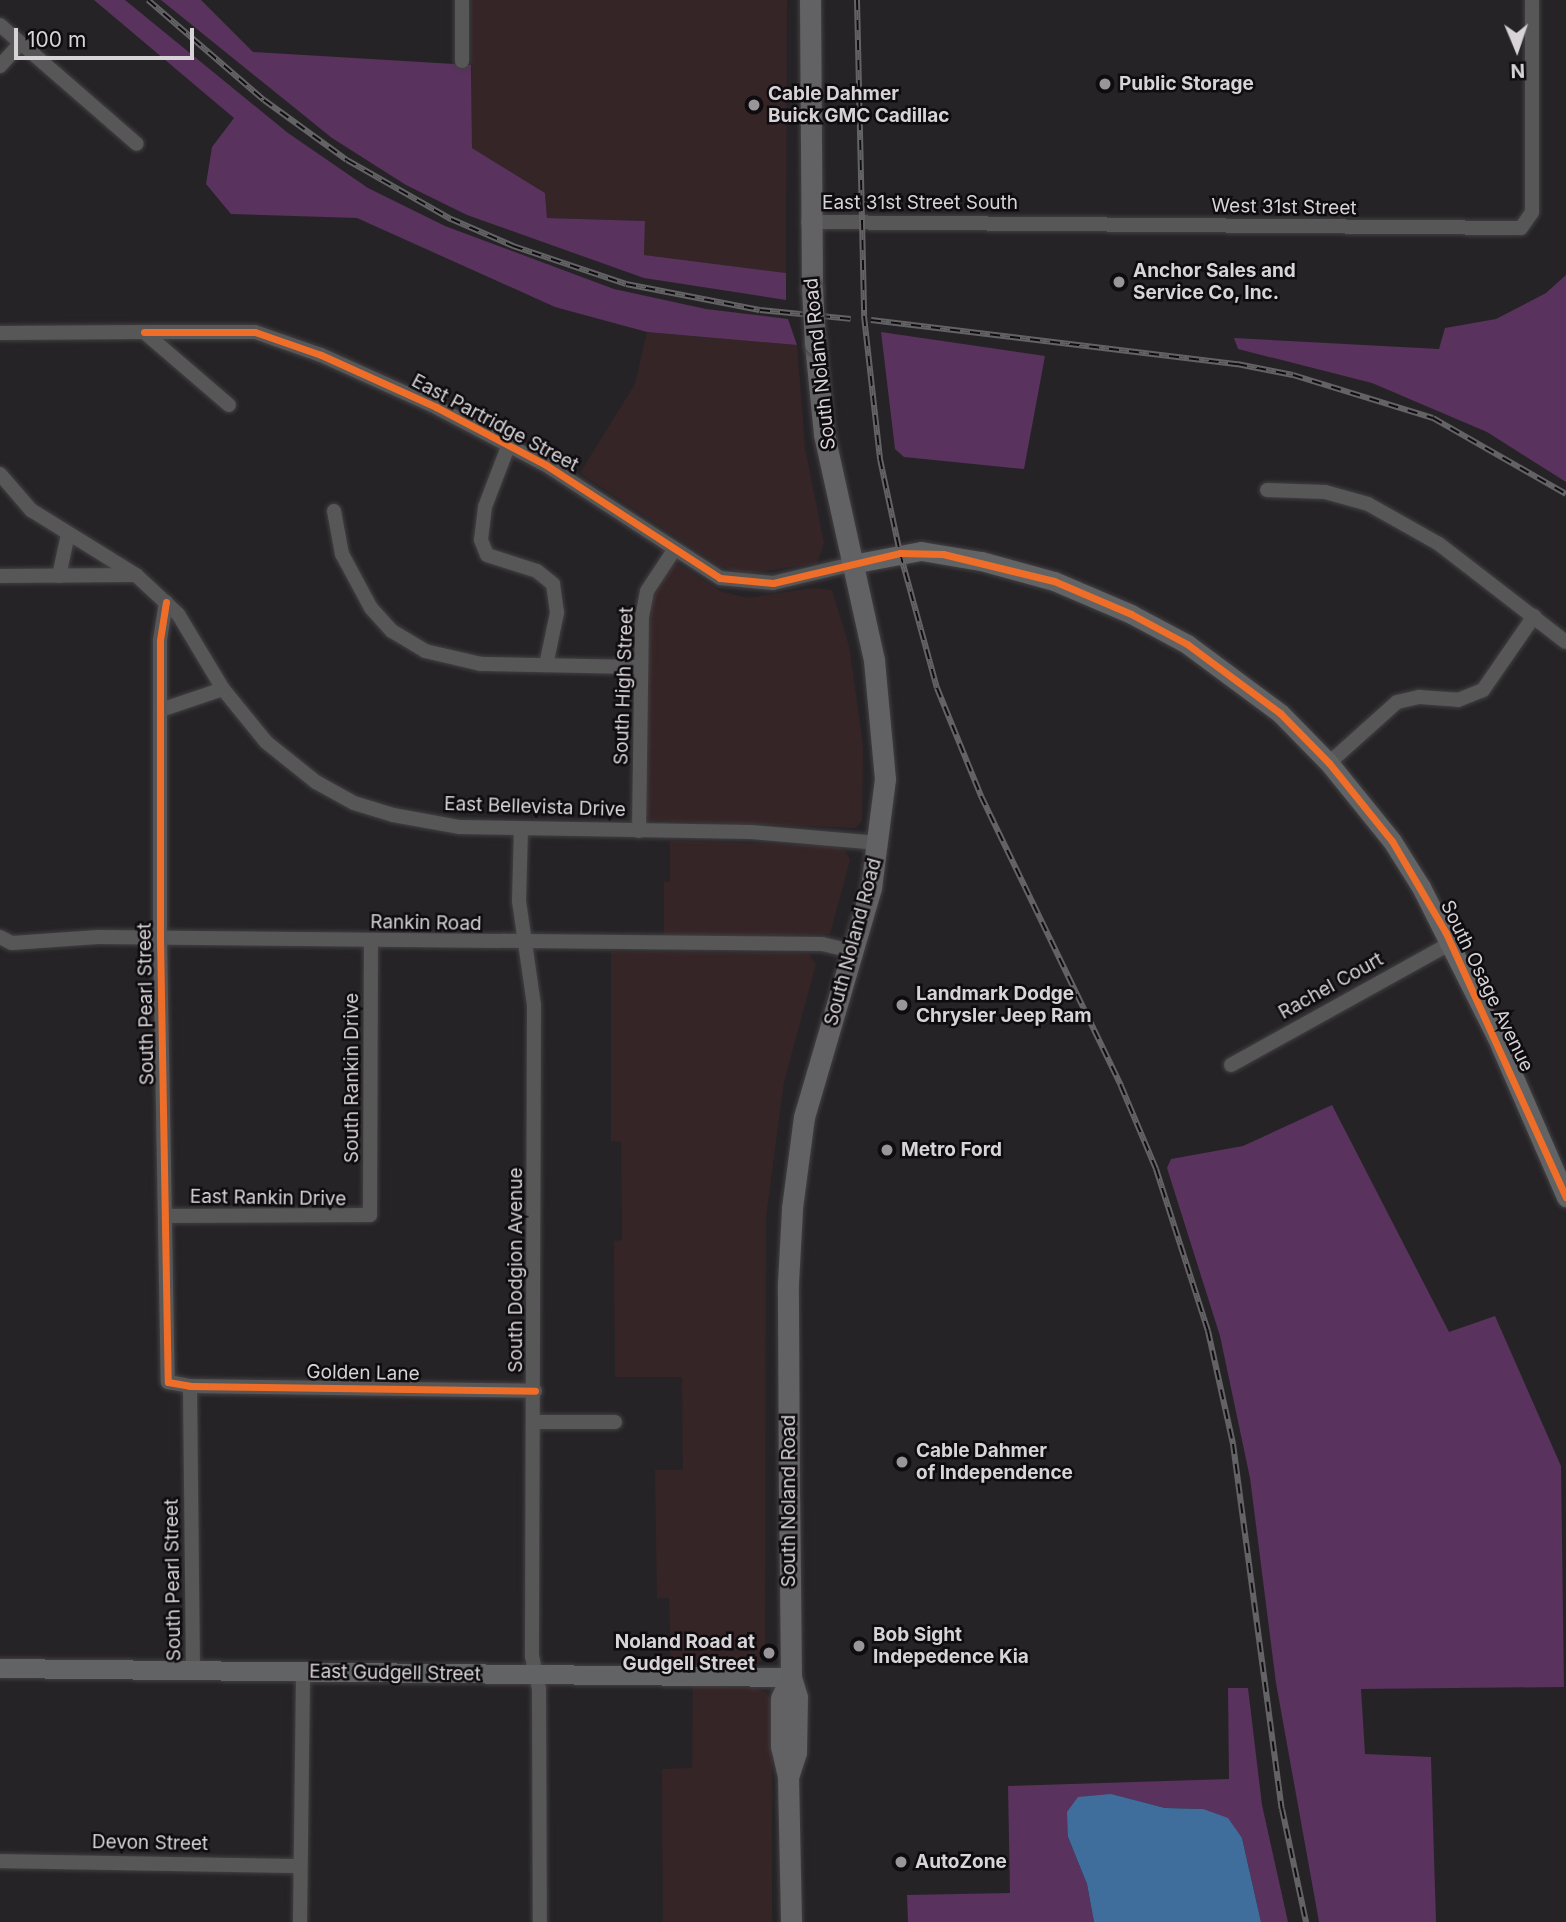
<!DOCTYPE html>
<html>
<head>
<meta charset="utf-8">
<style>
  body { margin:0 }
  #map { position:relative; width:1566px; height:1922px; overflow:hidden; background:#262327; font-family:Inter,sans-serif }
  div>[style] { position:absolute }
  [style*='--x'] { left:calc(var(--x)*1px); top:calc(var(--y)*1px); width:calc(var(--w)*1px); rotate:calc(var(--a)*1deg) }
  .commercial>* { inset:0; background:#362527 }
  .green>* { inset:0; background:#59325d }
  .water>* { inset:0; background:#3f6e9c }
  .roads { filter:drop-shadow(0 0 2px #424042) drop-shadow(0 0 2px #424042) }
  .street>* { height:14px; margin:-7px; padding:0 7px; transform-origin:7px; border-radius:7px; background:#575758 }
  .secondary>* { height:19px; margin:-9.5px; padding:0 9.5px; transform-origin:9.5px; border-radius:9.5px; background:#626364 }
  .primary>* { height:21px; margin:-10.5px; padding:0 10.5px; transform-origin:10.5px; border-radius:10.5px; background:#626163 }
  .rail>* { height:6px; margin-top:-3px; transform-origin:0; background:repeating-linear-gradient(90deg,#0f0c0f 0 10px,#636264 0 20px); box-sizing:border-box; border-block:2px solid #636264 }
  .bridges { filter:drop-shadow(0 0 2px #424042) drop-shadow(0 0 2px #424042) }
  .primary-bridge>* { height:21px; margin:-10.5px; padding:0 10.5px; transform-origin:10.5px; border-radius:10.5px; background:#626163 }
  .cycleway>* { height:7px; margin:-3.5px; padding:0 3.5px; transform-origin:3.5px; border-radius:3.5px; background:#ee6e29 }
  .dots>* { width:19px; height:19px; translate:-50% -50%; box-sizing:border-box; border:4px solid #0f0c0f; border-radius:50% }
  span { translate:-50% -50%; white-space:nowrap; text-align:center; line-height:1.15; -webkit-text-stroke:5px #0f0c0f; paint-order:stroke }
  .poi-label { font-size:19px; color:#d7d3d7; font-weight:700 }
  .left { translate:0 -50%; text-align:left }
  .right { translate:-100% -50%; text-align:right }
  .street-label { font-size:19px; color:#d7d3d7 }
  .north { position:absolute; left:1482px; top:14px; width:70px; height:70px; -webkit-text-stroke:5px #0f0c0f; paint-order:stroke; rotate:178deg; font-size:19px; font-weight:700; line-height:28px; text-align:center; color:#d7d3d7 }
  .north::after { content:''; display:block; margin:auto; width:24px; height:32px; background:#d7d3d7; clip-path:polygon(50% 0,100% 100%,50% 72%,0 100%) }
  .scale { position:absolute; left:14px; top:28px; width:180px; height:32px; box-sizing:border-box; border:4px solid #d7d3d7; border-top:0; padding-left:9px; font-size:21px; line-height:24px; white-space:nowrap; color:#d7d3d7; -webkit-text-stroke:5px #0f0c0f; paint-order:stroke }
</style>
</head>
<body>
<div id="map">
  <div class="commercial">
    <div style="clip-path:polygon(471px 0,787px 0,786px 273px,644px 255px,645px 221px,547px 218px,545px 193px,472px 148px)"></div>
    <div style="clip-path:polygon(647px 332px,797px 345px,805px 448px,824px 543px,817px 563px,745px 574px,719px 565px,580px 473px,635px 384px)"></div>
    <div style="clip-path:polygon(671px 564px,680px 565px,720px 591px,747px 598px,813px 588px,832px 590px,849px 646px,863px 745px,862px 821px,856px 828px,650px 820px,645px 813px,648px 620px,652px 597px)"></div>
    <div style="clip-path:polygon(670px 841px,837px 846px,846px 852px,850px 860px,830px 934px,664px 938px,664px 882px,670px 882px)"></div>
    <div style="clip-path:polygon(611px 952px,800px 953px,809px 954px,816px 964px,784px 1082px,766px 1217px,765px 1658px,750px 1670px,671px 1670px,669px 1598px,657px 1598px,655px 1470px,683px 1470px,682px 1377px,615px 1377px,614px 1241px,622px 1240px,621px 1142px,611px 1141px)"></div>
    <div style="clip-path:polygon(693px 1686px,756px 1688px,767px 1693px,772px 1702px,772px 1922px,663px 1922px,662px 1769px,692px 1768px)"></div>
  </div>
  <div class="green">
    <div style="clip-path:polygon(94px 0,125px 0,288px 133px,368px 188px,445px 226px,614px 289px,706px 309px,788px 319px,797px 345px,647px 332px,555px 307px,357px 218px,231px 214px,206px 184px,212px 147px,234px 118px)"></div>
    <div style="clip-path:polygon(161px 0,201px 0,253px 52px,471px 65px,472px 148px,545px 193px,547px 218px,645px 221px,644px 255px,786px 273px,786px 300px,644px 278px,467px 215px,406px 185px,332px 138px)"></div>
    <div style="clip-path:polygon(1566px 275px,1566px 482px,1487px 432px,1372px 383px,1238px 349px,1234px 338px,1439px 349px,1445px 328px,1496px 319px,1546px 293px)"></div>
    <div style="clip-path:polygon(881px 332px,1045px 356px,1024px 469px,904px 457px,895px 449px)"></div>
    <div style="clip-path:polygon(1332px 1105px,1449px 1332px,1495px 1316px,1561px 1466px,1564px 1687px,1361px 1689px,1365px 1754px,1431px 1757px,1436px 1922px,1319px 1922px,1276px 1683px,1250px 1478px,1220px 1336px,1167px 1168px,1171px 1159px,1243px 1146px)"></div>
    <div style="clip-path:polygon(1228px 1688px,1248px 1688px,1262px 1805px,1288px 1922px,1261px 1922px,1242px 1838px,1203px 1809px,1165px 1808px,1110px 1794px,1068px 1837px,1087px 1884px,1094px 1922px,908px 1922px,907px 1895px,1010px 1893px,1008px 1786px,1229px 1779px)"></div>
  </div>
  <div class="water">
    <div style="clip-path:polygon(1111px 1794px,1165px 1808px,1203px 1809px,1228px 1818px,1242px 1838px,1261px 1922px,1094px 1922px,1087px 1884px,1068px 1837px,1067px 1812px,1078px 1797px)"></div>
  </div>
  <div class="roads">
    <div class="street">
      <div style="--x:0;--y:25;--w:181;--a:41"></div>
      <div style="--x:462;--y:61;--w:61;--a:-90"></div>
      <div style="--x:0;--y:66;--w:31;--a:-48"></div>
      <div style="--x:808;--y:222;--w:713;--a:0.48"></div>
      <div style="--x:1521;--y:228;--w:19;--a:-55"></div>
      <div style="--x:1532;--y:212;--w:212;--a:-90"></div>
      <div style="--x:144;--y:332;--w:111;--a:0"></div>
      <div style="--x:255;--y:332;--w:70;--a:19.2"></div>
      <div style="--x:321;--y:355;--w:126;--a:24.3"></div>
      <div style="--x:436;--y:407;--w:124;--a:27.8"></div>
      <div style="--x:546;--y:465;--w:207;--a:33"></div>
      <div style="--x:720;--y:578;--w:53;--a:5.4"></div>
      <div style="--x:773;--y:583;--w:81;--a:-13.5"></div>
      <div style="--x:0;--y:333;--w:144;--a:-0.4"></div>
      <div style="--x:144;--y:332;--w:112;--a:40.7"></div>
      <div style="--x:509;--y:444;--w:67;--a:110.9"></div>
      <div style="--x:485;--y:507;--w:33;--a:97"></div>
      <div style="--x:481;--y:540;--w:16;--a:68"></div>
      <div style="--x:487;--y:555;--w:52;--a:17.7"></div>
      <div style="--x:537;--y:571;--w:21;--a:39"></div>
      <div style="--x:553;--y:584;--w:29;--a:82"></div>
      <div style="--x:557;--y:613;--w:53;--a:101.9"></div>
      <div style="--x:0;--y:474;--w:48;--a:49.3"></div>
      <div style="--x:31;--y:510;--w:123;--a:31.8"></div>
      <div style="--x:1267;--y:490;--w:58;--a:2"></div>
      <div style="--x:1325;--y:492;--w:45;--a:15.6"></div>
      <div style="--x:1368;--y:504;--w:81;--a:29.4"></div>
      <div style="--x:1439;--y:544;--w:160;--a:37.7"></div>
      <div style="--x:334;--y:511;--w:44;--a:79.5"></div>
      <div style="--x:342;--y:554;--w:61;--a:61.8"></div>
      <div style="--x:371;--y:608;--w:31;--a:48"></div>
      <div style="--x:392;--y:631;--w:39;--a:31"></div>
      <div style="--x:425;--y:651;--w:57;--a:13.1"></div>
      <div style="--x:481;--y:664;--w:159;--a:1.1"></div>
      <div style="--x:0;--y:576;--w:136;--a:-0.4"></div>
      <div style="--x:136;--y:575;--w:57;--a:42.9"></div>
      <div style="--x:178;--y:614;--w:87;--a:59"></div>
      <div style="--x:223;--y:689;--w:68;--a:50.9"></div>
      <div style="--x:266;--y:742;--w:64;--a:38.7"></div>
      <div style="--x:316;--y:782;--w:43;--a:28.9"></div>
      <div style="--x:354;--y:803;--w:41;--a:17.1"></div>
      <div style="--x:393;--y:815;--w:68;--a:10.2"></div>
      <div style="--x:460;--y:827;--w:291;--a:1"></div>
      <div style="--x:751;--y:832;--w:128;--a:4.9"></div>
      <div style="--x:59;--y:576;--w:43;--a:-77.9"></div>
      <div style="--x:166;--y:602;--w:39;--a:99"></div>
      <div style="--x:160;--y:641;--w:297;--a:90"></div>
      <div style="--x:160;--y:938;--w:444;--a:89"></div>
      <div style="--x:168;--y:1382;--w:22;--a:10"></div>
      <div style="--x:190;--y:1386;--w:345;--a:0.8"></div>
      <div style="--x:161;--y:710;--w:65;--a:-18.7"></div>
      <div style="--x:1329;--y:763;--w:91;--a:-41.9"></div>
      <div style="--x:1397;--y:702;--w:23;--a:-13"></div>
      <div style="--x:1419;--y:697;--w:39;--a:4"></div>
      <div style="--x:1458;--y:700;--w:27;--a:-22"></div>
      <div style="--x:1483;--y:690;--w:90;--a:-55.4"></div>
      <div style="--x:521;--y:829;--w:72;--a:91.6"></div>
      <div style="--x:519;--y:901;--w:105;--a:81.8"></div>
      <div style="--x:534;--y:1005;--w:651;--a:90.18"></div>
      <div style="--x:532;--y:1656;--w:34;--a:78"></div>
      <div style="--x:539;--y:1689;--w:233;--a:89.8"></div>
      <div style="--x:639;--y:831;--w:214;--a:-89.2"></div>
      <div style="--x:642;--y:617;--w:26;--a:-79"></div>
      <div style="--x:647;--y:591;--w:49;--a:-56.6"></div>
      <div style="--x:0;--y:937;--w:13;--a:27"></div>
      <div style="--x:12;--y:943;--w:86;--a:-4"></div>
      <div style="--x:98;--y:937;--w:724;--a:0.55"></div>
      <div style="--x:822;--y:944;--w:31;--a:13"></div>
      <div style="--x:1231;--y:1065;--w:252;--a:-29"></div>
      <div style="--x:165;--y:1216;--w:205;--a:-0.3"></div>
      <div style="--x:370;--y:1215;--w:273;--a:-89.8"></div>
      <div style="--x:190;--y:1386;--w:284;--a:89.4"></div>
      <div style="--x:536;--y:1422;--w:79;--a:0"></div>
      <div style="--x:0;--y:1861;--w:300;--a:1"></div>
      <div style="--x:300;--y:1922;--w:250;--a:-89.3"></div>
    </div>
    <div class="secondary">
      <div style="--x:852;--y:564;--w:70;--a:-10.7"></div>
      <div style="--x:921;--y:551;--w:61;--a:9.5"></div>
      <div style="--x:981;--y:561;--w:76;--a:15.3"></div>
      <div style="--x:1054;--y:581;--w:84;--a:23.2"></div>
      <div style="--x:1131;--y:614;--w:64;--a:28.2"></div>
      <div style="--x:1187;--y:644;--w:116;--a:36.6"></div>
      <div style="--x:1280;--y:713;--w:70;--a:45.6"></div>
      <div style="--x:1329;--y:763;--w:100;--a:51.1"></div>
      <div style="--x:1392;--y:841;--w:54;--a:57.8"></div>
      <div style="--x:1421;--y:887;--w:167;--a:63.3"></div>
      <div style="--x:1496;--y:1036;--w:176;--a:66.5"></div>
      <div style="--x:0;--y:1668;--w:791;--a:0.65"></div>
    </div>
    <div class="primary">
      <div style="--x:810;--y:0;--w:289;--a:89.6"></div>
      <div style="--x:791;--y:1677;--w:23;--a:115"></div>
      <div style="--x:781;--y:1698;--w:48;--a:90"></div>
      <div style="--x:781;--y:1746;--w:32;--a:77"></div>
      <div style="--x:788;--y:1777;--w:145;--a:88.8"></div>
      <div style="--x:788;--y:1777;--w:26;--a:-72"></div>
      <div style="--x:796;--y:1752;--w:55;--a:-89"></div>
      <div style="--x:797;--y:1697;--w:21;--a:-107"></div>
      <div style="--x:791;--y:1677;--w:180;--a:-90.6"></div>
      <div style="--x:789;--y:1497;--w:214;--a:-90.3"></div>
      <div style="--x:788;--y:1283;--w:75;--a:-86.9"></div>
      <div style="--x:792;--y:1208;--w:92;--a:-82.5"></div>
      <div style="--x:804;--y:1117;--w:239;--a:-73.7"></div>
      <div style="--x:871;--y:888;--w:110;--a:-82.7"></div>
      <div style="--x:885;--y:779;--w:120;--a:-95.3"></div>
      <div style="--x:874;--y:660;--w:231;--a:-102.5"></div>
      <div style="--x:824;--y:434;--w:90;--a:-95.7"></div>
    </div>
  </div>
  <div class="rail">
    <div style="--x:148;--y:0;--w:153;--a:40.8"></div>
    <div style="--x:264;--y:100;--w:102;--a:35.9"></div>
    <div style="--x:347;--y:160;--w:120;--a:29.6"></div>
    <div style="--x:451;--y:219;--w:68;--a:23.5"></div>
    <div style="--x:513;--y:246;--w:119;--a:18.6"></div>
    <div style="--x:626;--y:284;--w:136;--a:11"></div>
    <div style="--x:760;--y:310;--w:91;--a:5.6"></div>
    <div style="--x:857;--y:0;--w:316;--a:88.7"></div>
    <div style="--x:864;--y:316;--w:144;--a:83.6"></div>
    <div style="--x:880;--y:459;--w:96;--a:78"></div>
    <div style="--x:900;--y:553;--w:140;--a:74.7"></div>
    <div style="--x:937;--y:688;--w:117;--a:67.8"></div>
    <div style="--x:981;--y:796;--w:322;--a:64.2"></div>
    <div style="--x:1121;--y:1086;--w:90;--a:67.1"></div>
    <div style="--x:1156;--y:1169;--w:170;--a:72.2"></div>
    <div style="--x:1208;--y:1331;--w:116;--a:77.5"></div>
    <div style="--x:1233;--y:1444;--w:368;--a:82.4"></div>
    <div style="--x:1282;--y:1809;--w:116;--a:78"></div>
    <div style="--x:871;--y:320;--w:369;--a:6.9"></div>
    <div style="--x:1237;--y:364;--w:57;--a:11.1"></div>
    <div style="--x:1293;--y:375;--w:146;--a:17.1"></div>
    <div style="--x:1433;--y:418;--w:153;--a:29.7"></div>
  </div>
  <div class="bridges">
    <div class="primary-bridge">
      <div style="--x:812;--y:289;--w:55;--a:86.9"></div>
    </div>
  </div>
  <div class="cycleway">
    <div style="--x:144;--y:332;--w:111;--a:0"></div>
    <div style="--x:255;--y:332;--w:70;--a:19.2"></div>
    <div style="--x:321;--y:355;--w:126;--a:24.3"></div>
    <div style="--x:436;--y:407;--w:124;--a:27.8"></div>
    <div style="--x:546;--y:465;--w:207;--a:33"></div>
    <div style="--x:720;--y:578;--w:53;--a:5.4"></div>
    <div style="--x:773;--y:583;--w:130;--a:-13.3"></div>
    <div style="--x:900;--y:553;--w:43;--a:1.3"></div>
    <div style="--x:943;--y:554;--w:114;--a:13.7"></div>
    <div style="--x:1054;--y:581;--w:84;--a:23.2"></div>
    <div style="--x:1131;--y:614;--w:64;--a:28.2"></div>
    <div style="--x:1187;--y:644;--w:116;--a:36.6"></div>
    <div style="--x:1280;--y:713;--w:70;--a:45.6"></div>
    <div style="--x:1329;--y:763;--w:100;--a:51.1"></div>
    <div style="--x:1392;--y:841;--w:107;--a:59.6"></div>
    <div style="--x:1446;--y:933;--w:290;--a:65.6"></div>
    <div style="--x:166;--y:602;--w:39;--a:99"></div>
    <div style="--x:160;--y:641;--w:297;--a:90"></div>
    <div style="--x:160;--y:938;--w:444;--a:89"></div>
    <div style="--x:168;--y:1382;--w:22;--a:10"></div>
    <div style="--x:190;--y:1386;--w:345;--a:0.8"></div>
  </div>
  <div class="dots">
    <div style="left:1105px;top:84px;background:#999599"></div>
    <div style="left:754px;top:105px;background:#999599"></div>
    <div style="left:1119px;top:282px;background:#999599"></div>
    <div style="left:902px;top:1005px;background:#999599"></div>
    <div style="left:887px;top:1150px;background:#999599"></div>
    <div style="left:902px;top:1462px;background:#999599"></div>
    <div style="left:859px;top:1646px;background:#999599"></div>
    <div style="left:769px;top:1653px;background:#999599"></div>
    <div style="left:901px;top:1862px;background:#999599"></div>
  </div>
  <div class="poi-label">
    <span class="left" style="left:1119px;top:84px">Public Storage</span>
    <span class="left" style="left:768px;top:105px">Cable Dahmer<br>Buick GMC Cadillac</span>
    <span class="left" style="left:1133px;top:282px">Anchor Sales and<br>Service Co, Inc.</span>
    <span class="left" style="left:916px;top:1005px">Landmark Dodge<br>Chrysler Jeep Ram</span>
    <span class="left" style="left:901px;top:1150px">Metro Ford</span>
    <span class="left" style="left:916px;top:1462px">Cable Dahmer<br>of Independence</span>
    <span class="left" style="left:873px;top:1646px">Bob Sight<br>Indepedence Kia</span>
    <span class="right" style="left:755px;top:1653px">Noland Road at<br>Gudgell Street</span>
    <span class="left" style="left:915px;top:1862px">AutoZone</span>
  </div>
  <div class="street-label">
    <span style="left:920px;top:203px">East 31st Street South</span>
    <span style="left:1284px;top:207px;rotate:1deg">West 31st Street</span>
    <span style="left:820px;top:364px;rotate:-96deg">South Noland Road</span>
    <span style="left:495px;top:423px;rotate:28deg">East Partridge Street</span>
    <span style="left:624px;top:686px;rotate:-88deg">South High Street</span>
    <span style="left:535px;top:807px;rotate:2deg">East Bellevista Drive</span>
    <span style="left:426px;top:923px;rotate:1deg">Rankin Road</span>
    <span style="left:853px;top:942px;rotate:-75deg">South Noland Road</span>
    <span style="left:1331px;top:986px;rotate:-29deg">Rachel Court</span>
    <span style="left:1487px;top:986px;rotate:64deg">South Osage Avenue</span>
    <span style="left:146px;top:1004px;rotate:-91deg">South Pearl Street</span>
    <span style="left:352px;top:1078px;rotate:-90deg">South Rankin Drive</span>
    <span style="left:268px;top:1198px;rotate:1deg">East Rankin Drive</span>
    <span style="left:516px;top:1270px;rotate:-90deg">South Dodgion Avenue</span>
    <span style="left:363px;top:1373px;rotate:1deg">Golden Lane</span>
    <span style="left:789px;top:1501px;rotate:-90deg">South Noland Road</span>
    <span style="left:173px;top:1580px;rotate:-91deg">South Pearl Street</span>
    <span style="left:395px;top:1673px;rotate:1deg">East Gudgell Street</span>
    <span style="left:150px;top:1843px;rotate:1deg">Devon Street</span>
  </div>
  <div class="north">N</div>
  <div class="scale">100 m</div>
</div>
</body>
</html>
